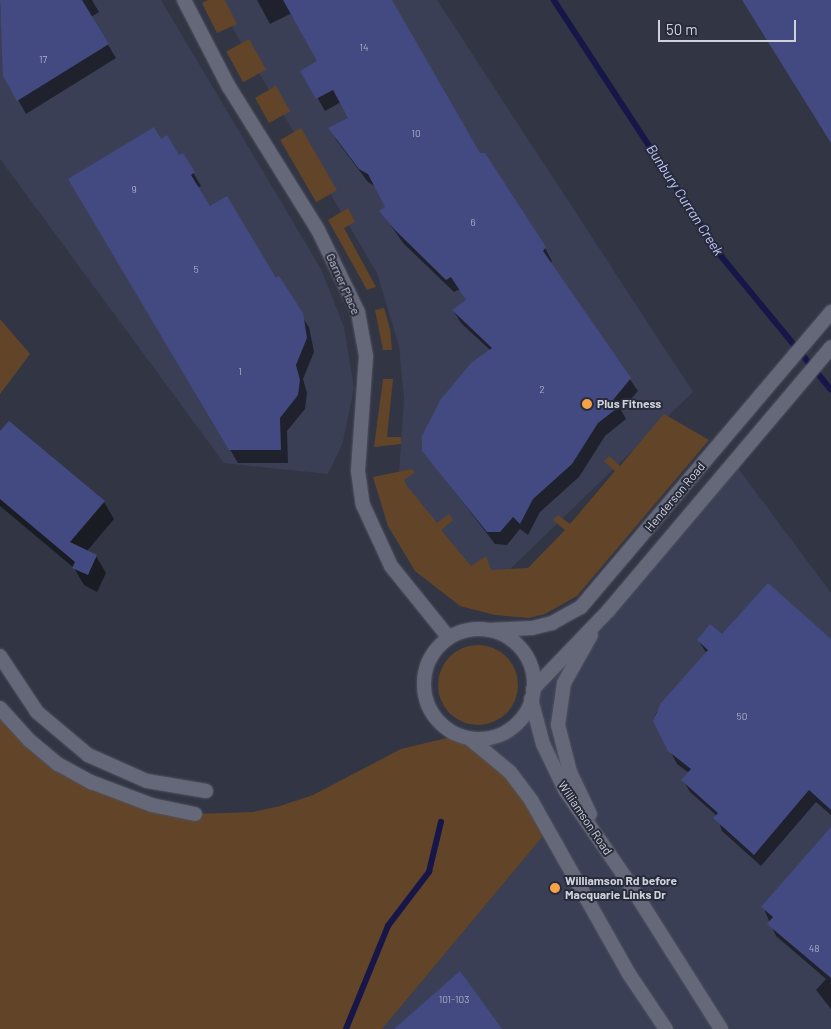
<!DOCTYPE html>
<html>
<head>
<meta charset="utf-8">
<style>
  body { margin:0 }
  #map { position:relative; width:831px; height:1029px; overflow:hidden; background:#323544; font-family:Barlow,sans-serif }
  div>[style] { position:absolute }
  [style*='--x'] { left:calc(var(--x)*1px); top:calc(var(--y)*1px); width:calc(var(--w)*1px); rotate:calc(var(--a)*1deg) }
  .built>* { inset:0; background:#3b3f55 }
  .green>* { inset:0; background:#624528; transform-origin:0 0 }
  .round { border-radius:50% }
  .shadow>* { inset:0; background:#0007 }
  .stream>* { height:5.5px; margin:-2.75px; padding:0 2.75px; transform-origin:2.75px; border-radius:2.75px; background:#161648 }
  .building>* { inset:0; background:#434a81 }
  .roads { filter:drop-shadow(0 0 1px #505260) drop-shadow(0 0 1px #505260) }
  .minor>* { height:14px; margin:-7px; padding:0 7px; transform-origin:7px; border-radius:7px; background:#656879 }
  .secondary>* { height:14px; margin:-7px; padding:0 7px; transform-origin:7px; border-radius:7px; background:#656879 }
  .secondary>.ring { margin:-7px; padding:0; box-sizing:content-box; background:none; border:14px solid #656879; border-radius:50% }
  .dots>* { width:14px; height:14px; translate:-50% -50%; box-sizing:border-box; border:2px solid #282b3a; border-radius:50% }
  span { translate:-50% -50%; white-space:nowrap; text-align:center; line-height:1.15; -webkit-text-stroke:4px #282b3a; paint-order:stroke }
  .number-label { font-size:10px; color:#acafc4 }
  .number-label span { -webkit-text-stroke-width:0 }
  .street-label { font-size:12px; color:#cfd1db }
  .poi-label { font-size:12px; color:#cfd1db; font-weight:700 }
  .left { translate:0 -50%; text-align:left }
  .water-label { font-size:14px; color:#bdc6f9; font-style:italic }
  .scale { position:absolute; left:658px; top:20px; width:138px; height:22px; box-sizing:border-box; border:2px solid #cfd1db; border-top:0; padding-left:6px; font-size:15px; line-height:18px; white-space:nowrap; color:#cfd1db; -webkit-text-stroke:4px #282b3a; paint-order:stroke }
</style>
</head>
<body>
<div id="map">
  <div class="built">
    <div style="clip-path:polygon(0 0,161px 0,321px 269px,344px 327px,354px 388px,343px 442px,328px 474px,224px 463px,0 159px)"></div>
    <div style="clip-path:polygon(216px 0,437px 0,693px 392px,472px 606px,398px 488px,404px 399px,399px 346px,377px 273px)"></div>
    <div style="clip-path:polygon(734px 463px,831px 593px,831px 1029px,382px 1029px,549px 829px,469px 738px,496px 738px,523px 721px,531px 699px)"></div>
  </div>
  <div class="green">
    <div style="clip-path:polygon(208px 0,225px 0,237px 24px,217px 33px,202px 3px)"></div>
    <div style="left:249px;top:39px;width:35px;height:26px;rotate:61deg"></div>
    <div style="left:276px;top:86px;width:29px;height:24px;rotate:61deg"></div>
    <div style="left:301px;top:128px;width:72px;height:24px;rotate:60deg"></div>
    <div style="clip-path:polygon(348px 208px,355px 222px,344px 228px,376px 287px,367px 290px,328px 220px)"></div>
    <div style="clip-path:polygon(384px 308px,390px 329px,392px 350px,383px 350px,375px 310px)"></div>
    <div style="clip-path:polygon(0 319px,30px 354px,0 394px)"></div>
    <div style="clip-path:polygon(383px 379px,393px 379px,387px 437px,401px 437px,401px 444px,374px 447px)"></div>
    <div style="clip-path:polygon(664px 414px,709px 440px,577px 596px,545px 614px,529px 618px,495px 615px,460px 606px,415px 571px,388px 526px,373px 477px,412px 469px,415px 472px,404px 480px,407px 486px,437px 523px,449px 514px,453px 520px,441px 530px,471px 566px,486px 556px,491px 570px,528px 568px,565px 530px,553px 520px,558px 515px,570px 524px,615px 471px,604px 461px,609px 456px,620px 466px)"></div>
    <div class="round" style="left:438px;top:645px;width:80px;height:80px"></div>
    <div style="clip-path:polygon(0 706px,58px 764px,195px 814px,253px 812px,280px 806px,313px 795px,401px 749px,459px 735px,469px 738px,489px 754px,549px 829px,382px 1029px,0 1029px)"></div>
  </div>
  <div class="shadow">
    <div style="clip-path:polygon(0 0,92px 0,99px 12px,91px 17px,116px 58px,26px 114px,4px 75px)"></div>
    <div style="clip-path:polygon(257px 0,391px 0,479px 154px,545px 248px,552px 261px,550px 264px,638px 391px,621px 410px,626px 419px,605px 436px,579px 477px,540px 512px,528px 535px,520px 529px,507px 545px,495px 544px,423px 450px,490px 350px,461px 323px,453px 310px,467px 300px,460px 289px,454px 292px,403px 243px,381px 211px,387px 207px,376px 187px,368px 182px,337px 141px,330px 129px,350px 119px,341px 102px,325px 111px,302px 71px,319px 62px,292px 13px,270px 24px)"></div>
    <div style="clip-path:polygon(161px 141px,179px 157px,183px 155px,201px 186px,197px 188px,209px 208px,275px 280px,309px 327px,314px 352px,303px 379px,307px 393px,305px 409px,287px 431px,288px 463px,238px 463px,70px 179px)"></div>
    <div style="clip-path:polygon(0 433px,104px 502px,114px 519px,87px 551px,96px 556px,106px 573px,97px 592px,84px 585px,74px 568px,0 506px)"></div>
    <div style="clip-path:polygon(722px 636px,831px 641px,831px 815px,816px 802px,761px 866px,722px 831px,717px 816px,690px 792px,683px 780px,689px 773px,677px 764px,654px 721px,656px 713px,707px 654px,698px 640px)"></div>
    <div style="clip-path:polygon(831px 829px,831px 1009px,816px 990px,826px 979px,776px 936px,763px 907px)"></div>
  </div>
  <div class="stream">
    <div style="--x:554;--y:0;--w:307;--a:56.8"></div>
    <div style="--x:722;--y:257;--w:171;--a:50.5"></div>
    <div style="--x:346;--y:1029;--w:111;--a:-67.8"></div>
    <div style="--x:388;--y:926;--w:68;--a:-52.8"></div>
    <div style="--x:429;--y:872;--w:51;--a:-76.5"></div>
  </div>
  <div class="building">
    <div style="clip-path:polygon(0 0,82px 0,109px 44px,17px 101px,3px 76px)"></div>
    <div style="clip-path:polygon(283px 0,392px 0,480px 153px,485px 153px,546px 247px,543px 251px,631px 378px,613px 400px,620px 406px,598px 423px,572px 464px,533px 499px,520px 524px,513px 517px,500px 532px,487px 532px,422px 451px,422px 436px,441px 399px,472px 362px,492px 348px,452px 310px,466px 300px,451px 277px,446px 280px,395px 230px,379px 211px,385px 207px,368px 174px,359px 169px,328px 128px,348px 118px,333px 90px,316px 99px,300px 71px,317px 61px)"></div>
    <div style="clip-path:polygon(742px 0,831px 0,831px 143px)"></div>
    <div style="clip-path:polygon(154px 127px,161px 139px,167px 135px,179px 155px,183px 153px,195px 172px,191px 175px,210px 206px,227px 196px,276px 278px,279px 276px,303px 313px,307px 338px,296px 365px,300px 380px,298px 395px,280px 418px,281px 450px,229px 450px,68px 179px)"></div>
    <div style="clip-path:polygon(9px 421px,105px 501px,70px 542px,97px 555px,88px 575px,72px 568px,75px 562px,0 499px,0 431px)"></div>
    <div style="clip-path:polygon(768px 583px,831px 639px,831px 810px,809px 790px,754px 855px,713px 818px,718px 813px,681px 780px,691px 769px,668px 751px,653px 721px,661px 703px,708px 650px,697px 640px,710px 624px,722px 634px)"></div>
    <div style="clip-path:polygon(831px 827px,831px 978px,767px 924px,773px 917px,761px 907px)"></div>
    <div style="clip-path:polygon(460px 971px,502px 1029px,394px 1029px)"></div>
  </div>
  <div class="roads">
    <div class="minor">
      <div style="--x:184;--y:0;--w:98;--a:62.7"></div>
      <div style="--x:229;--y:87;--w:168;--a:58.1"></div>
      <div style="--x:318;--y:230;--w:91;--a:64"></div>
      <div style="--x:358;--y:312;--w:45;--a:79.7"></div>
      <div style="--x:366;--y:356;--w:115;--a:94"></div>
      <div style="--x:358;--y:471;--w:34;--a:82"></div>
      <div style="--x:363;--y:505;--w:67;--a:65.3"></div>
      <div style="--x:391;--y:566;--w:92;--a:51.1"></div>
      <div style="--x:0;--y:656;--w:67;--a:56.5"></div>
      <div style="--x:37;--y:712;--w:67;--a:40.1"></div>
      <div style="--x:88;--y:755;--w:64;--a:23.8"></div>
      <div style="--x:147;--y:781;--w:60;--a:9.6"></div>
      <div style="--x:0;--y:708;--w:43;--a:47.8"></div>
      <div style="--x:29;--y:740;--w:38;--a:40"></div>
      <div style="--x:58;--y:764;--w:38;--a:29"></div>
      <div style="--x:91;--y:782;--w:65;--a:20.7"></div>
      <div style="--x:152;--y:805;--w:44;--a:11.8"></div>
    </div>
    <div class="secondary">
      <div class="ring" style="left:424px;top:629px;width:96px;height:96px"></div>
      <div style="--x:488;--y:630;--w:44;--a:-2.6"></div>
      <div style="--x:532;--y:628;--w:21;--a:-14"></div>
      <div style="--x:552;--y:623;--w:33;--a:-29"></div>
      <div style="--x:581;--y:607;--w:387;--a:-49.7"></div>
      <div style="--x:533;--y:689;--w:110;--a:-46.1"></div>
      <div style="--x:609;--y:610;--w:344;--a:-49.8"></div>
      <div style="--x:531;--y:699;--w:47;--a:75.1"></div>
      <div style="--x:543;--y:744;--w:51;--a:64.4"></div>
      <div style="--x:565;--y:790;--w:106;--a:55.4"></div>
      <div style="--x:625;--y:877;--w:180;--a:57.7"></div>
      <div style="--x:469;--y:738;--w:53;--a:39.7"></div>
      <div style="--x:510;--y:772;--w:35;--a:53"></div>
      <div style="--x:531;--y:800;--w:200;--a:60.6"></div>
      <div style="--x:629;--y:974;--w:66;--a:56.1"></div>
      <div style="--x:590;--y:814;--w:47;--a:-115.5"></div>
      <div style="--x:570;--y:772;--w:49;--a:-104.3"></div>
      <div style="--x:558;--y:725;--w:42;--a:-81.9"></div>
      <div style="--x:564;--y:683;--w:55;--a:-60.6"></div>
    </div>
  </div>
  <div class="dots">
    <div style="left:587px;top:404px;background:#f5a346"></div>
    <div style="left:555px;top:888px;background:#f5a346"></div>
  </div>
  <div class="number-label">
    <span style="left:364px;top:48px">14</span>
    <span style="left:43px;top:60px">17</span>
    <span style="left:416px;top:134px">10</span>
    <span style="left:134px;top:190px">9</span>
    <span style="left:473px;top:223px">6</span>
    <span style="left:196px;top:270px">5</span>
    <span style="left:240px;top:372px">1</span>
    <span style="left:542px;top:390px">2</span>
    <span style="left:742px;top:717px">50</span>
    <span style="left:814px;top:949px">48</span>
    <span style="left:454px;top:1000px">101-103</span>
  </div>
  <div class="street-label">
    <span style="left:343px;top:284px;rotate:66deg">Garner Place</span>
    <span style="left:675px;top:497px;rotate:-50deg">Henderson Road</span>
    <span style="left:585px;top:818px;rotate:56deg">Williamson Road</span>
  </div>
  <div class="poi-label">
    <span class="left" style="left:597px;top:404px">Plus Fitness</span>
    <span class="left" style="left:565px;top:888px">Williamson Rd before<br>Macquarie Links Dr</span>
  </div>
  <div class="water-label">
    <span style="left:685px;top:200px;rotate:57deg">Bunbury Curran Creek</span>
  </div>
  <div class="scale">50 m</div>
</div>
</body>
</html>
